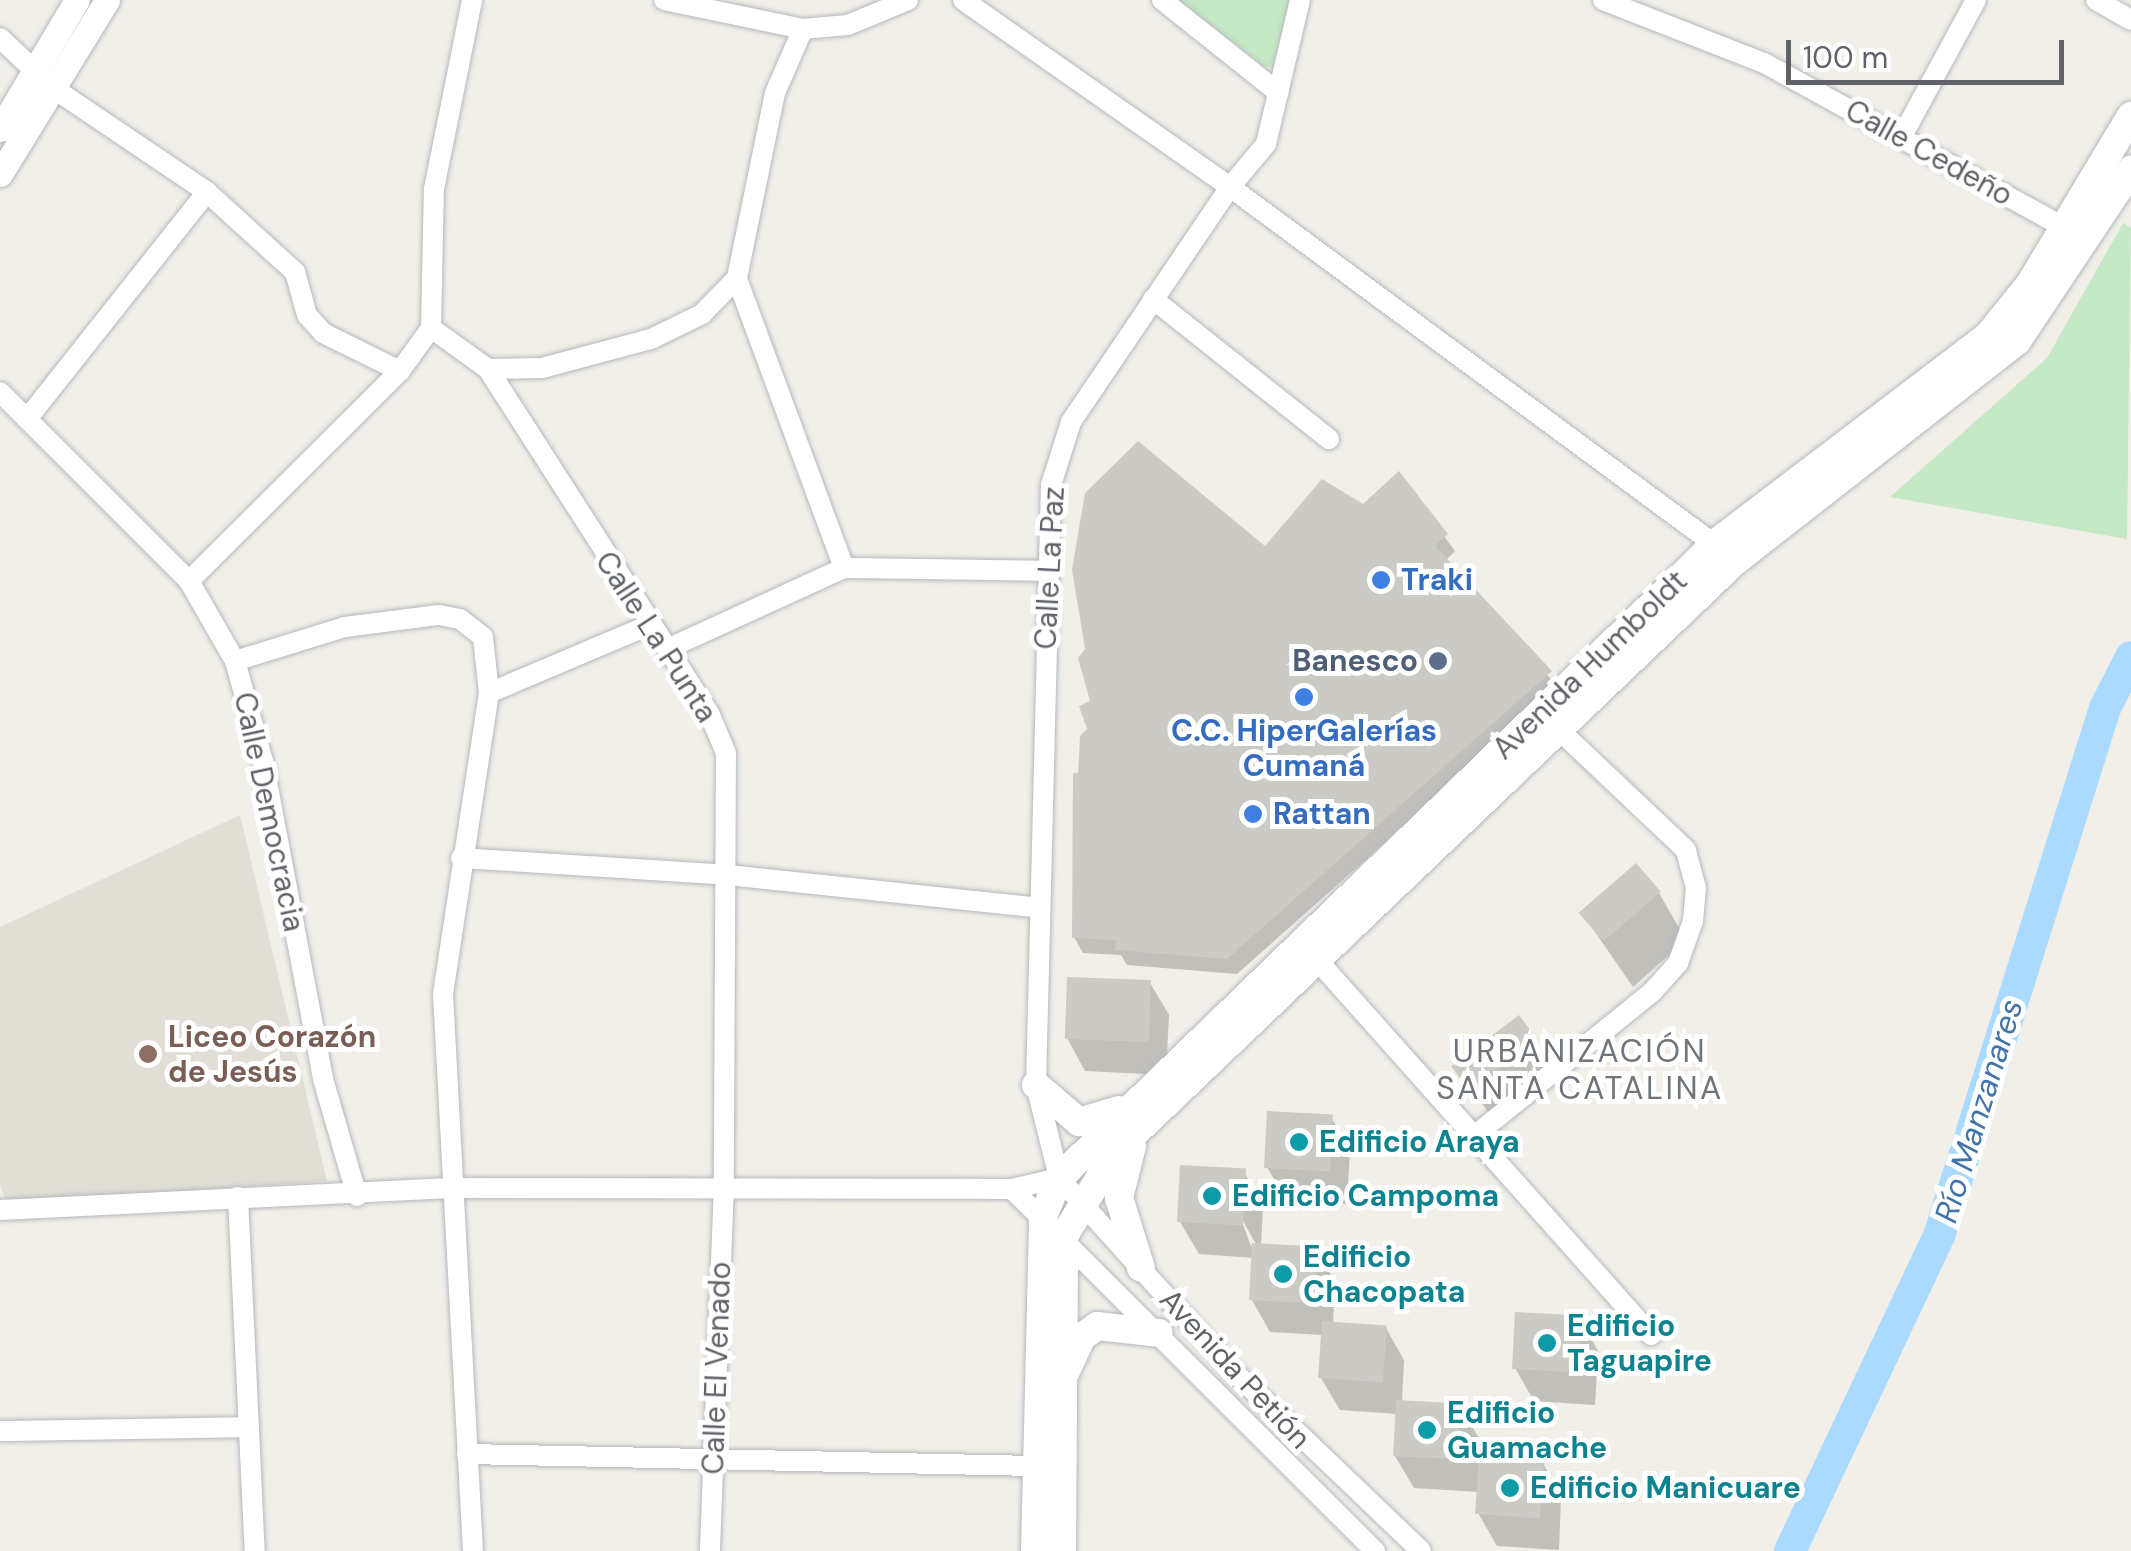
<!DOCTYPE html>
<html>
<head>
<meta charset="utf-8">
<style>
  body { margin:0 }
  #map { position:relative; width:2131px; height:1551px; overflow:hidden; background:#f1efe8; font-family:"DM Sans",sans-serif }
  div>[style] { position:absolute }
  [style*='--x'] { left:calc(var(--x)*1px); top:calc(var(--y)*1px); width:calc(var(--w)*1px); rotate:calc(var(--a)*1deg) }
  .education>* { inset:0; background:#e1ded6 }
  .green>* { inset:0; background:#c5e8c5 }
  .shadow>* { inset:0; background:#0003 }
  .river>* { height:32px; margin:-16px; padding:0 16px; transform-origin:16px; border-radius:16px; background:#aadaff }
  .building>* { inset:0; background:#cccac5; transform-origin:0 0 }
  .roads { filter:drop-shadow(0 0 2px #b5b8bc) drop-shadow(0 0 2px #b5b8bc) }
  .minor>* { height:20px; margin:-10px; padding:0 10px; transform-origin:10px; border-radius:10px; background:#fff }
  .tertiary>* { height:25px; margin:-12.5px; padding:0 12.5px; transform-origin:12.5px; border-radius:12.5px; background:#fff }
  .secondary>* { height:28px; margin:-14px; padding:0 14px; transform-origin:14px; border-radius:14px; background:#fff }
  .dots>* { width:28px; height:28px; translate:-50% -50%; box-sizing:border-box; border:5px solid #fff; border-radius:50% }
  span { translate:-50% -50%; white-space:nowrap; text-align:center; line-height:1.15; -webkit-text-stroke:10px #fff; paint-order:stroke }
  .street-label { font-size:30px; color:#5f6368 }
  .shop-label { font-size:30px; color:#366cbe; font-weight:700 }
  .left { translate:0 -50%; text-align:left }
  .service-label { font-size:30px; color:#4e5e75; font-weight:700 }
  .right { translate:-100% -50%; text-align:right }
  .education-label { font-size:30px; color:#785e54; font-weight:700 }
  .culture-label { font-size:30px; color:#0d838f; font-weight:700 }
  .neighbourhood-label { font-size:32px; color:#70757a; letter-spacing:2.5px }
  .water-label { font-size:32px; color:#4174aa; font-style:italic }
  .scale { position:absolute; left:1786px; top:40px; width:278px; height:45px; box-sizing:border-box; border:5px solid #5f6368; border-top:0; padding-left:12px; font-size:30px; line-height:35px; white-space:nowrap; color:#5f6368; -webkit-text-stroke:8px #fff; paint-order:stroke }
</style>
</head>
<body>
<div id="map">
  <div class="education">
    <div style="clip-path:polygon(240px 815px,327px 1181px,7px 1203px,0 1184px,0 927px)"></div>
  </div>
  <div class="green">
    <div style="clip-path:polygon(1178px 0,1291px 0,1275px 67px,1265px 67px)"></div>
    <div style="clip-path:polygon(2123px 223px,2131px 228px,2127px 539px,1890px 497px,2047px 358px)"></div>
  </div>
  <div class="shadow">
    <div style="clip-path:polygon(1398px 475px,1455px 551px,1445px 561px,1559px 688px,1237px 974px,1127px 965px,1121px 955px,1083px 953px,1074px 937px,1081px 776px,1093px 702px,1266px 550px,1363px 507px)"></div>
    <div style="clip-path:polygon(1659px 893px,1686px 940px,1633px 987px,1582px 913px)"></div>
    <div style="clip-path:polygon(1150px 983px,1169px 1015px,1166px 1075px,1085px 1071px,1067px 1038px)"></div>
    <div style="clip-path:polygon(1536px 1041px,1554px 1073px,1497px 1124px,1459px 1072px)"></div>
    <div style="clip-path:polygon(1331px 1117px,1350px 1150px,1347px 1204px,1286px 1200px,1267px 1167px)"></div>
    <div style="clip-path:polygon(evenodd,1244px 1172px,1263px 1204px,1261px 1246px,1316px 1249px,1335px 1282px,1333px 1324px,1386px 1328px,1404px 1360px,1402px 1402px,1460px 1406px,1479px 1438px,1477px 1460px,1543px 1463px,1561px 1496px,1559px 1550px,1497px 1546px,1478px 1513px,1479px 1492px,1414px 1488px,1395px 1456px,1398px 1414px,1340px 1410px,1321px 1378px,1323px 1335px,1270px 1332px,1252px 1300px,1254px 1258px,1199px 1254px,1180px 1222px,1244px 1172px,1239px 1214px,1257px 1246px,1251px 1246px,1239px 1214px)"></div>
    <div style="clip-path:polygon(1579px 1318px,1598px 1351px,1595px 1405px,1534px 1401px,1515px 1368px)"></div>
  </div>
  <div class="river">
    <div style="--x:1790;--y:1551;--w:348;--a:-64.7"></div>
    <div style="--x:1939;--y:1236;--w:553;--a:-72.55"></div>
    <div style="--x:2105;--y:708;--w:57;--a:-63"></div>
  </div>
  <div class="building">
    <div style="clip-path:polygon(1138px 441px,1265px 546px,1322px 479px,1363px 504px,1399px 471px,1448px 534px,1435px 546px,1552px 671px,1227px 959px,1115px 950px,1116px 940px,1072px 938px,1073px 773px,1078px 773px,1080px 736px,1087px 729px,1079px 706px,1090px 701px,1078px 658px,1085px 649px,1072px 570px,1085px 493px)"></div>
    <div style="left:1636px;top:863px;width:38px;height:76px;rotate:49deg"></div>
    <div style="left:1067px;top:977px;width:84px;height:62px;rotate:2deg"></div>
    <div style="left:1519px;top:1015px;width:31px;height:85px;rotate:53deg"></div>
    <div style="left:1267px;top:1111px;width:66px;height:57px;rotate:3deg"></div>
    <div style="left:1180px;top:1165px;width:66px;height:57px;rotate:3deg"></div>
    <div style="left:1252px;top:1243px;width:66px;height:57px;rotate:3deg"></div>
    <div style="left:1515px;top:1312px;width:66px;height:57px;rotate:3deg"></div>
    <div style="left:1322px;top:1321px;width:65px;height:57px;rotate:4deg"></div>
    <div style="left:1396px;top:1400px;width:65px;height:56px;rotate:3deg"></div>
    <div style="left:1479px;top:1457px;width:65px;height:57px;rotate:4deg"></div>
  </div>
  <div class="roads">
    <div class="minor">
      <div style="--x:664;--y:0;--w:142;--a:11.8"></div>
      <div style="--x:963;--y:0;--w:326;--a:35"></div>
      <div style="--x:1230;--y:187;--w:616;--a:36.42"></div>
      <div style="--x:1162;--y:0;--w:149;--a:38.5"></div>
      <div style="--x:1300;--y:0;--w:148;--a:103.3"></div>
      <div style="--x:1266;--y:144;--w:56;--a:129.9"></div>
      <div style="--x:1230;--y:187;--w:284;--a:124.1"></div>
      <div style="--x:1071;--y:422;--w:66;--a:107.6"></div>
      <div style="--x:1051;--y:485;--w:600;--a:91.43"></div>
      <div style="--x:1036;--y:1085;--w:96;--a:76.1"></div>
      <div style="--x:1059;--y:1178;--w:263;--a:47.9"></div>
      <div style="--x:1235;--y:1373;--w:257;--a:43.7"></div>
      <div style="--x:1603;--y:0;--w:173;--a:21.4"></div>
      <div style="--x:1764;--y:63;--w:352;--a:28.7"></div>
      <div style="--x:2096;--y:0;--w:40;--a:29.7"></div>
      <div style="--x:0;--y:38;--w:73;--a:43.3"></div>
      <div style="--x:53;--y:88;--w:186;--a:34"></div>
      <div style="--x:207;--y:192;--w:119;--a:42.3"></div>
      <div style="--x:295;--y:272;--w:45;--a:74.4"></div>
      <div style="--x:307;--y:315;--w:24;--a:48"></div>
      <div style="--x:323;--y:333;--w:86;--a:26.3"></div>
      <div style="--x:1901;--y:138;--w:157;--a:-61.5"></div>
      <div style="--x:1153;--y:299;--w:225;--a:38.5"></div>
      <div style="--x:431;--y:328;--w:70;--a:35.7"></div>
      <div style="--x:488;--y:369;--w:409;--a:57.3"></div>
      <div style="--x:709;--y:713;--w:43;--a:67"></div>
      <div style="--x:726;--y:753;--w:431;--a:90.3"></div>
      <div style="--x:724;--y:1184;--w:367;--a:92.2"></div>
      <div style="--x:488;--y:369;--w:54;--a:-1.1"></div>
      <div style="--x:542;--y:368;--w:113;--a:-14.9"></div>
      <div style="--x:651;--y:339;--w:57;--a:-26.1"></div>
      <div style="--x:702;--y:314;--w:50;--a:-45.8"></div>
      <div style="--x:0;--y:392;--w:267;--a:45"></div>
      <div style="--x:189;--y:581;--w:92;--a:60.1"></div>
      <div style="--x:235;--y:661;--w:104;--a:74.4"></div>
      <div style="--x:263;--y:761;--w:324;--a:79.3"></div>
      <div style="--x:323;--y:1079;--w:122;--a:73.8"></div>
      <div style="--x:27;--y:419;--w:290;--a:-51.6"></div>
      <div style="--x:844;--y:568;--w:309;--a:-110.3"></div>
      <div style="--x:737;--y:278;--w:189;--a:-78.4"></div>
      <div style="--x:775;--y:93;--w:70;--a:-66.4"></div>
      <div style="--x:803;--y:29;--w:45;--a:-5.1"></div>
      <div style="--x:848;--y:25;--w:65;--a:-22.6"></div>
      <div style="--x:189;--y:581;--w:298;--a:-44.9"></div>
      <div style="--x:400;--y:371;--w:53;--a:-54.2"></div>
      <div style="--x:431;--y:328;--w:139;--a:-88.8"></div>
      <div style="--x:434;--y:189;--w:193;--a:-78.6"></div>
      <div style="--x:667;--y:649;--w:195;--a:-24.6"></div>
      <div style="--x:844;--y:568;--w:204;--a:0.8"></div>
      <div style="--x:235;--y:661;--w:115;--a:-17.2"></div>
      <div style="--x:345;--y:627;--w:95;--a:-7.3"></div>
      <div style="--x:439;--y:615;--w:21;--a:11"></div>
      <div style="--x:460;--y:619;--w:29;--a:38"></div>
      <div style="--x:483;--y:637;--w:56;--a:83.9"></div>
      <div style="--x:489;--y:693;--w:304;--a:98.7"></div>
      <div style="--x:443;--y:994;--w:558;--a:86.92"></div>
      <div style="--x:489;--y:693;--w:172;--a:-23"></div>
      <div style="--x:461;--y:858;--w:268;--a:3.6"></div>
      <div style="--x:728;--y:875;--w:314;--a:6"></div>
      <div style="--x:1310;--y:952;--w:513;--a:48.32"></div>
      <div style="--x:1473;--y:1137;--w:232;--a:-39"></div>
      <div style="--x:1653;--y:991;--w:38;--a:-48"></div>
      <div style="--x:1678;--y:963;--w:45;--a:-70.3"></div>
      <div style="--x:1693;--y:921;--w:33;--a:-85"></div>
      <div style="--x:1696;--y:888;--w:39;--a:-105"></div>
      <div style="--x:1686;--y:850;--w:173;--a:-136.6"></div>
      <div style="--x:1012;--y:1189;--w:513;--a:44.92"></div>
      <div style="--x:238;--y:1197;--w:354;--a:87.3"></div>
      <div style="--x:0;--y:1210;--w:451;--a:-2.8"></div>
      <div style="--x:450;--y:1188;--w:562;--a:0.1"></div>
      <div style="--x:1012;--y:1189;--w:48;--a:-13.2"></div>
      <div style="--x:0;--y:1431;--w:249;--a:-0.9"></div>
      <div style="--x:467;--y:1454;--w:569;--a:1.21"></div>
    </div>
    <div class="tertiary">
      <div style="--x:0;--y:129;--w:150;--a:-59.2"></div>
      <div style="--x:0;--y:174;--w:204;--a:-58.4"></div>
    </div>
    <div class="secondary">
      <div style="--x:1036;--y:1085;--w:57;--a:40.7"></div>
      <div style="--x:1079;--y:1122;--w:42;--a:-16.7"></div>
      <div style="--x:1132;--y:1146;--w:54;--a:104"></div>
      <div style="--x:1119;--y:1198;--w:73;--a:72.6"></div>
      <div style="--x:1066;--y:1371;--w:38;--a:-65"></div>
      <div style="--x:1082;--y:1337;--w:19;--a:-36"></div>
      <div style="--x:1097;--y:1326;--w:62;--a:6.4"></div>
      <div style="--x:1035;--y:1551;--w:334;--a:-88.6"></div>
      <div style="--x:1043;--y:1217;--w:42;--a:-67.7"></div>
      <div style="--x:1059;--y:1178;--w:914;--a:-44.02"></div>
      <div style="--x:1716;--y:543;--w:342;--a:-37.3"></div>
      <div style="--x:1988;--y:336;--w:67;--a:-51.1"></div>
      <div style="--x:2030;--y:284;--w:196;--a:-59"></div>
      <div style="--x:1062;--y:1551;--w:315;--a:-89.6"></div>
      <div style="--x:1064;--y:1236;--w:100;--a:-58.5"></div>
      <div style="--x:1116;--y:1151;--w:854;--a:-43.62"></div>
      <div style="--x:1734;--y:562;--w:359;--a:-38"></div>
      <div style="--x:2017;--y:341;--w:206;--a:-56.3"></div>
    </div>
  </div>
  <div class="dots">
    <div style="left:1381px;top:580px;background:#3f7fe0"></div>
    <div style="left:1438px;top:661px;background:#5c6f8a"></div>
    <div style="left:1304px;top:697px;background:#3f7fe0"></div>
    <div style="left:1253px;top:814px;background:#3f7fe0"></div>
    <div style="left:148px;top:1054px;background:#8d6e63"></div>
    <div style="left:1299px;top:1142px;background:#0f9aa8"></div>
    <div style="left:1212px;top:1196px;background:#0f9aa8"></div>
    <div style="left:1283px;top:1274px;background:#0f9aa8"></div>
    <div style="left:1547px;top:1343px;background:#0f9aa8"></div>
    <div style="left:1427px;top:1430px;background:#0f9aa8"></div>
    <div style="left:1510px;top:1488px;background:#0f9aa8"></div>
  </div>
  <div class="street-label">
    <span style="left:1929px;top:153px;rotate:29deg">Calle Cedeño</span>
    <span style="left:1050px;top:568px;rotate:-87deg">Calle La Paz</span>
    <span style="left:656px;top:637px;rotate:57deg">Calle La Punta</span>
    <span style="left:1590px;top:665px;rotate:-44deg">Avenida Humboldt</span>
    <span style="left:269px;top:812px;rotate:78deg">Calle Democracia</span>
    <span style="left:717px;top:1368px;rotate:-88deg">Calle El Venado</span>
    <span style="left:1235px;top:1369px;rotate:47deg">Avenida Petión</span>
  </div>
  <div class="shop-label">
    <span class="left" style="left:1401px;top:580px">Traki</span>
    <span style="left:1304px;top:748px">C.C. HiperGalerías<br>Cumaná</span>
    <span class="left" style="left:1273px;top:814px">Rattan</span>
  </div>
  <div class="service-label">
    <span class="right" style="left:1418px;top:661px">Banesco</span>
  </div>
  <div class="education-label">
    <span class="left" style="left:168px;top:1054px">Liceo Corazón<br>de Jesús</span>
  </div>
  <div class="culture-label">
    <span class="left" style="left:1319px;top:1142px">Edificio Araya</span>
    <span class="left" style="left:1232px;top:1196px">Edificio Campoma</span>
    <span class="left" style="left:1303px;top:1274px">Edificio<br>Chacopata</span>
    <span class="left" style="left:1567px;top:1343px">Edificio<br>Taguapire</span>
    <span class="left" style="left:1447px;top:1430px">Edificio<br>Guamache</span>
    <span class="left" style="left:1530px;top:1488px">Edificio Manicuare</span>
  </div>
  <div class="neighbourhood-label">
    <span style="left:1580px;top:1070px">URBANIZACIÓN<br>SANTA CATALINA</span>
  </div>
  <div class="water-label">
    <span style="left:1979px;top:1111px;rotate:-73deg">Río Manzanares</span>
  </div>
  <div class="scale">100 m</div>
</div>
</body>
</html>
